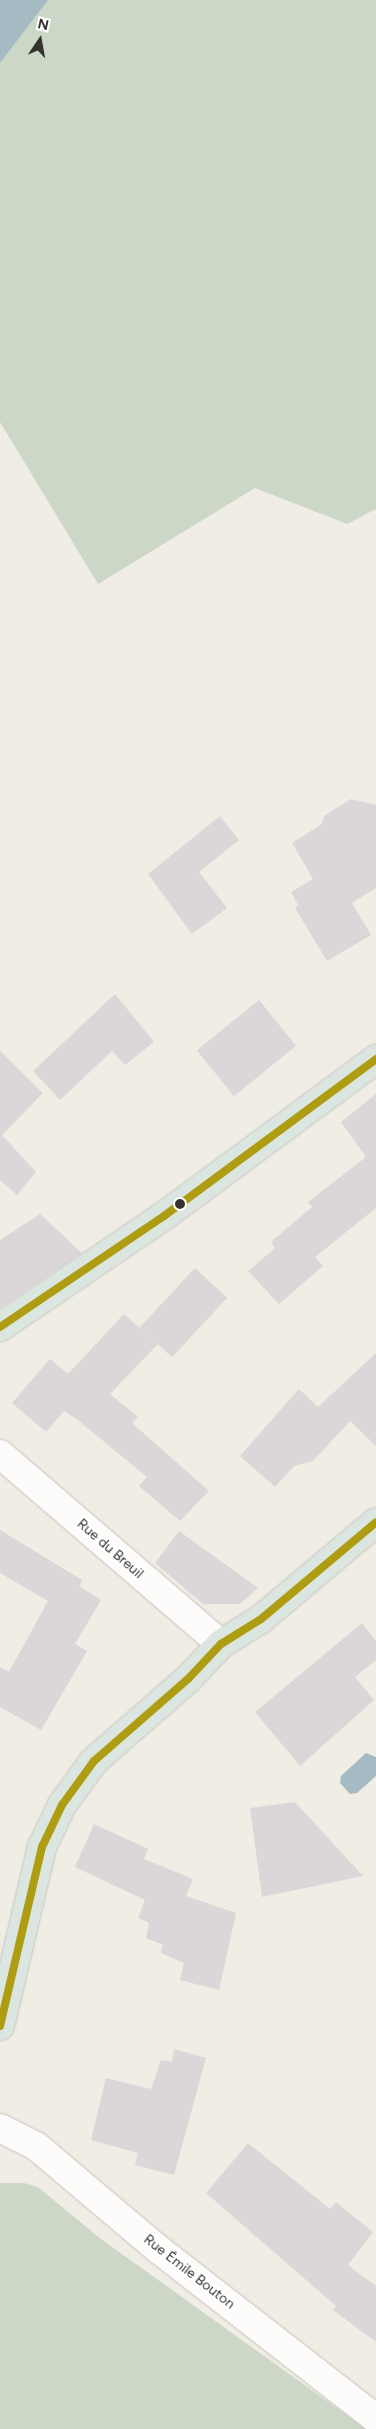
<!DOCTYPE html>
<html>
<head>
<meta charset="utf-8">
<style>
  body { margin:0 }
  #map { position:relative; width:376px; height:2429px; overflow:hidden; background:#f0ede5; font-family:Figtree,sans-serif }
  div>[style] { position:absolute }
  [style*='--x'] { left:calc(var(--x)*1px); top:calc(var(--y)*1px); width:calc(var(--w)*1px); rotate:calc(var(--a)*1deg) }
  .green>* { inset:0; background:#ccd7c7 }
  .water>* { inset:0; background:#a5bbc3 }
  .building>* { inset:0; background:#dbd6d8; transform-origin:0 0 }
  .roads { filter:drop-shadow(0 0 1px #c6c4be) drop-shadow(0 0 1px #c6c4be) }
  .minor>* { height:28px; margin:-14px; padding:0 14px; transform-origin:14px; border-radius:14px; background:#fdfcfb }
  .major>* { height:28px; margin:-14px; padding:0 14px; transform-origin:14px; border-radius:14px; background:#dce6e1 }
  .bus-1>* { height:8px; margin:-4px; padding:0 4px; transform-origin:4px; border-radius:4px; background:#ae9d12 }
  .dots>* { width:14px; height:14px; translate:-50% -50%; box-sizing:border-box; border:2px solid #fff; border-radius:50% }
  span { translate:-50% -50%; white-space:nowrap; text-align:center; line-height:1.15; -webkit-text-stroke:4px #fff; paint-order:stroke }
  .street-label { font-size:14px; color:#35332e }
  .north { position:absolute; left:15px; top:15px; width:50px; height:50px; -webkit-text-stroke:4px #fff; paint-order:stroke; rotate:12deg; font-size:14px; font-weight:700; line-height:20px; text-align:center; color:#35332e }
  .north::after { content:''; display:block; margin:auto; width:18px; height:22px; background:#35332e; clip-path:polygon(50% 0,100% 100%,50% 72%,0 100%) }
</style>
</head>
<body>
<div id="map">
  <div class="green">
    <div style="clip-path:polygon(0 0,376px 0,376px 509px,347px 524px,255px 488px,98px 584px,0 422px)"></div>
    <div style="clip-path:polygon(0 2183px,24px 2183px,38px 2187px,101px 2239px,366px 2429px,0 2429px)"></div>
  </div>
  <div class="water">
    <div style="clip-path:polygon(0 0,48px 0,0 63px)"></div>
    <div style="clip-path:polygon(366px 1753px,376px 1757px,376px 1776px,357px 1793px,350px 1794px,340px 1783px,341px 1776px)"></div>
  </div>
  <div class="building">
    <div style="clip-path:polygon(351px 799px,376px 805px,376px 888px,352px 903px,371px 935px,327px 961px,295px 908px,298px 905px,291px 892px,313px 879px,292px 843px,322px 824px,324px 816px)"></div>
    <div style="clip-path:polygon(220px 816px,239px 840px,199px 872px,227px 908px,192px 934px,148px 874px)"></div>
    <div style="clip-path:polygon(115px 994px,154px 1042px,125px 1065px,112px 1051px,60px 1100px,33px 1071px)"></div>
    <div style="left:259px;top:1000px;width:59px;height:80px;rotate:51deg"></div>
    <div style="clip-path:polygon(0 1051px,43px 1093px,2px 1135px,36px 1172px,17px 1195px,0 1180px)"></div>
    <div style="clip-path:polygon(376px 1094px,376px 1208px,315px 1257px,323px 1266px,279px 1304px,248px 1271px,275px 1248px,271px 1242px,312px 1207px,308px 1202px,366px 1157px,341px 1122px)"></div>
    <div style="clip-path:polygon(40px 1214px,82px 1253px,0 1308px,0 1240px)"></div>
    <div style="left:195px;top:1268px;width:44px;height:81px;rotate:43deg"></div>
    <div style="clip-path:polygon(124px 1314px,158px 1344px,110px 1394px,138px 1417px,132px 1423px,209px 1491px,180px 1521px,139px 1486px,147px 1477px,79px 1421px,64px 1411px,46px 1432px,12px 1403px,50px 1359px,68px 1374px)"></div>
    <div style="clip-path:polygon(376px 1353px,376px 1446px,350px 1421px,313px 1461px,294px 1466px,275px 1487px,240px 1456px,299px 1389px,318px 1407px)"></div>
    <div style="clip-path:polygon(0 1530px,82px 1580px,79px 1586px,101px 1600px,75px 1644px,87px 1651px,41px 1730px,0 1707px,0 1667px,9px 1672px,48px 1601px,0 1573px)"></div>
    <div style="clip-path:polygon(179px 1531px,258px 1588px,240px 1604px,203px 1604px,155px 1563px)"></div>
    <div style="clip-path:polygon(362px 1623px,376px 1641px,376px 1660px,355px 1677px,374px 1700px,300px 1766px,255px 1712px)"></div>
    <div style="clip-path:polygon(295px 1802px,363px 1876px,262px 1897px,250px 1808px)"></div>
    <div style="clip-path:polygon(94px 1824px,148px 1849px,144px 1859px,193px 1879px,186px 1896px,236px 1913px,219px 1990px,180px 1980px,184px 1963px,161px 1953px,163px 1945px,146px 1938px,149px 1923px,138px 1918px,145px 1900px,75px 1867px)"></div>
    <div style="clip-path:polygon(174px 2049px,206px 2058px,174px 2175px,135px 2165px,138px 2153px,91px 2140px,106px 2078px,151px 2089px,161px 2060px,172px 2062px)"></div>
    <div style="clip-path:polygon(248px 2143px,330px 2209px,336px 2202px,373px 2232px,348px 2265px,376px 2286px,376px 2342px,333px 2310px,336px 2306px,206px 2193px)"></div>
  </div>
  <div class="roads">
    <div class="minor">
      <div style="--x:0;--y:1454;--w:291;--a:40.7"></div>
      <div style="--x:0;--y:2128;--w:40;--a:26.6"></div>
      <div style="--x:36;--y:2146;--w:160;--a:40.2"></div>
      <div style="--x:158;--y:2249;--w:276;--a:37.9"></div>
    </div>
    <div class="major">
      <div style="--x:0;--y:1327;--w:198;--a:-34.1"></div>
      <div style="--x:164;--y:1216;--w:264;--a:-36.5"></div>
      <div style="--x:0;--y:2026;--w:184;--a:-76.8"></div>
      <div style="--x:42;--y:1847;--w:47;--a:-64.5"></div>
      <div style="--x:62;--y:1805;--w:54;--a:-54"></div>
      <div style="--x:94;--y:1761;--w:125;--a:-41.1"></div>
      <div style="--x:188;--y:1679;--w:48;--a:-46.7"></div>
      <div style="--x:221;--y:1644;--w:47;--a:-32"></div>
      <div style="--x:261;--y:1619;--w:150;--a:-40.1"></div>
    </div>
  </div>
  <div class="bus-1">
    <div style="--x:0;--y:1327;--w:198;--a:-34.1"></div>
    <div style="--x:164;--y:1216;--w:264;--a:-36.5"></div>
    <div style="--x:0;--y:2026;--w:184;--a:-76.8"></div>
    <div style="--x:42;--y:1847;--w:47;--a:-64.5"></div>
    <div style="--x:62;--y:1805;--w:54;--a:-54"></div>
    <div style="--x:94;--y:1761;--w:125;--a:-41.1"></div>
    <div style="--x:188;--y:1679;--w:48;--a:-46.7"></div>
    <div style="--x:221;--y:1644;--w:47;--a:-32"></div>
    <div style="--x:261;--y:1619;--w:150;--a:-40.1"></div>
  </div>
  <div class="dots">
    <div style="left:180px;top:1204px;background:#35332e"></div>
  </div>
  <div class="street-label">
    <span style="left:110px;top:1549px;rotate:41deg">Rue du Breuil</span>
    <span style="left:189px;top:2272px;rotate:38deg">Rue Émile Bouton</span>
  </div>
  <div class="north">N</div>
</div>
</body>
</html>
